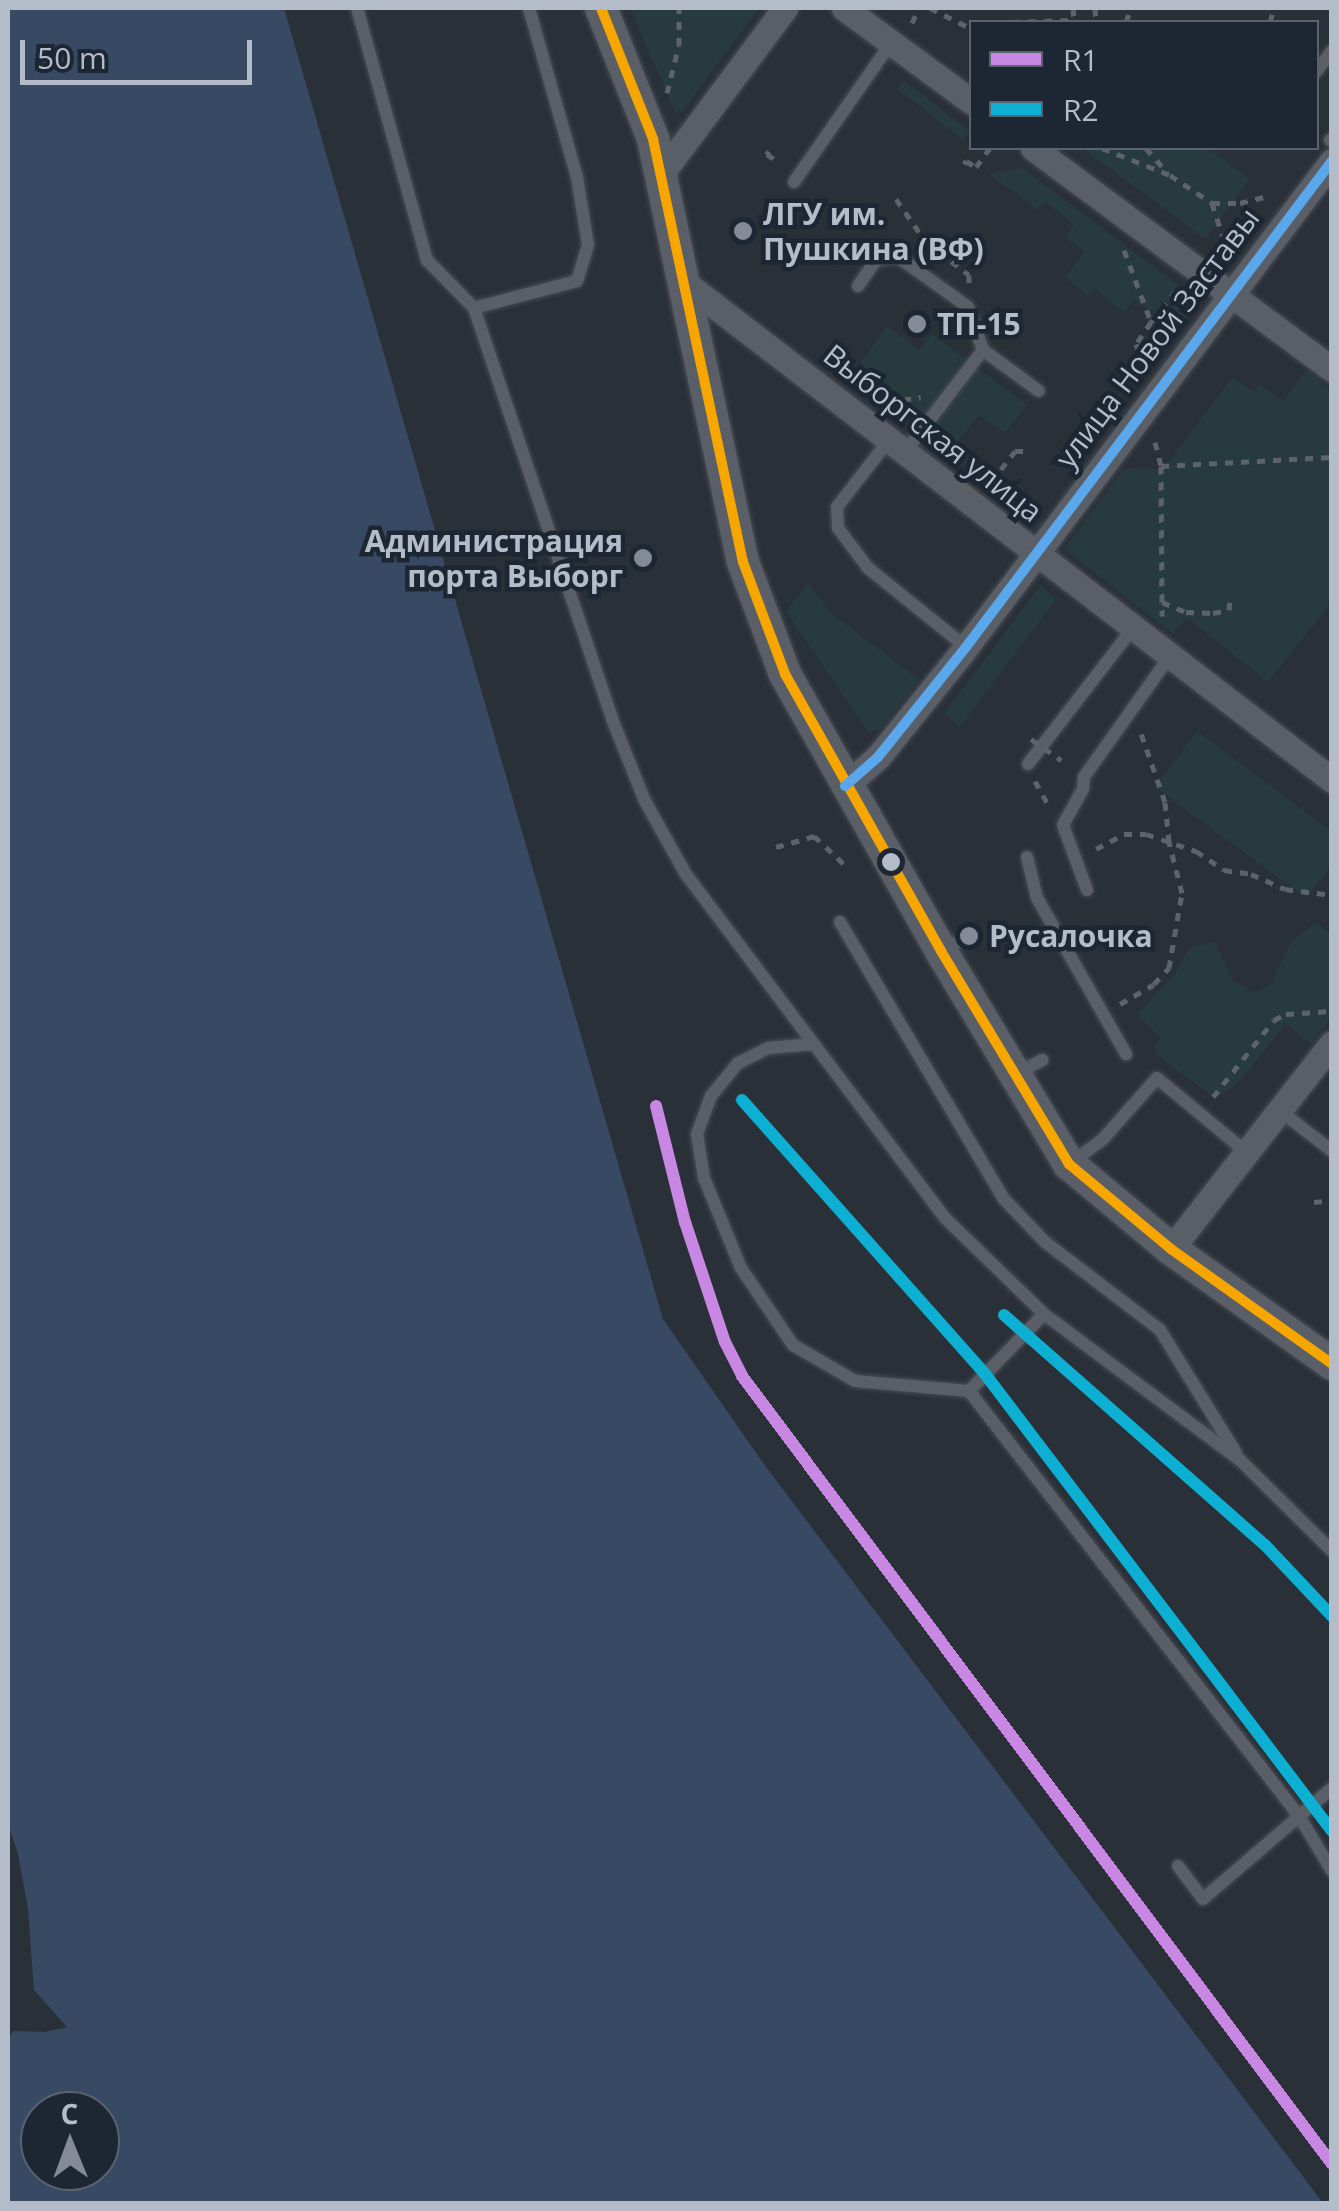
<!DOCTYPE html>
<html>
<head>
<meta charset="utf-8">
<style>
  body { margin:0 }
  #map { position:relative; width:1339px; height:2211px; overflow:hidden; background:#2a3038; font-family:"Open Sans",sans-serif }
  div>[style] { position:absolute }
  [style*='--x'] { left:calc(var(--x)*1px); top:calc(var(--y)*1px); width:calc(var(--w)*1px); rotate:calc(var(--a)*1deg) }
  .green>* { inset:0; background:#273a3e; transform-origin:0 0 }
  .water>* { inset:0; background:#384963 }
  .path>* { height:5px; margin-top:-2.5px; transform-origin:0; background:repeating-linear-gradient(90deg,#5d636a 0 8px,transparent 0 16px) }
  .roads { filter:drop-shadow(0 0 2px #484c53) drop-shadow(0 0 2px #484c53) }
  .service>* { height:12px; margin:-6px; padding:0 6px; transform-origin:6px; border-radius:6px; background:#5a5e66 }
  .minor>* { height:25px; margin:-12.5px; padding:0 12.5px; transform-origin:12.5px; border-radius:12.5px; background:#5a5e66 }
  .tertiary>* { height:32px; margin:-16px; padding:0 16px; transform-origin:16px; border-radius:16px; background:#5a5e66 }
  .path-bridge>* { height:5px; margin-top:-2.5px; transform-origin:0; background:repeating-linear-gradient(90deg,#5d636a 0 8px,transparent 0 16px) }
  .bus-1>* { height:10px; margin:-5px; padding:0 5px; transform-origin:5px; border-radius:5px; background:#f7a600 }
  .bus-2>* { height:10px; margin:-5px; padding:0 5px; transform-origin:5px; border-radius:5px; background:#5aa8eb }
  .rail-1>* { height:12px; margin:-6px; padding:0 6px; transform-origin:6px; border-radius:6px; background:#c787e3 }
  .rail-2>* { height:12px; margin:-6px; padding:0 6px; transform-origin:6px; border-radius:6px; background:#0dafd3 }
  .dots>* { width:28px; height:28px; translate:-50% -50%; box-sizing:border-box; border:5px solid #1d2633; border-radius:50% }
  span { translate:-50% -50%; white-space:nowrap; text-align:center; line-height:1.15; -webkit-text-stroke:9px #1d2633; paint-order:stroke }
  .poi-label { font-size:30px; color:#b4bcc9; font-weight:700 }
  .left { translate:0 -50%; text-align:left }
  .right { translate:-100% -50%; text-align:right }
  .street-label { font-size:30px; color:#b4bcc9 }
  .frame { position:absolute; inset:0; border:10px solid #b4bcc9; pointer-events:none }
  .legend { position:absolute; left:969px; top:20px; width:350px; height:130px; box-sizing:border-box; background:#1d2633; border:2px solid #59626f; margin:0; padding:12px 18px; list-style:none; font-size:30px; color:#b4bcc9 }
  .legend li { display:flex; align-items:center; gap:20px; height:50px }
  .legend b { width:50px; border:2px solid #59626f }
  .north { position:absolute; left:20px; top:2091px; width:100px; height:100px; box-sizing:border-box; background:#1d2633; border:2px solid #59626f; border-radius:50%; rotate:359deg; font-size:28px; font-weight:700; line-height:40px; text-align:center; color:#b4bcc9 }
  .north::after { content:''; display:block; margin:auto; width:35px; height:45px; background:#848b96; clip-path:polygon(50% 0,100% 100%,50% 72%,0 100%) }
  .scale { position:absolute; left:20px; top:40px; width:232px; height:45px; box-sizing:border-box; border:5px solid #b4bcc9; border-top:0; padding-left:12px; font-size:30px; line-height:35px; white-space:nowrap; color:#b4bcc9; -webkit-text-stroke:8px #1d2633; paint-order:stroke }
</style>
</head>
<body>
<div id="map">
  <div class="green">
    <div style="clip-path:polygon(630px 8px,759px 8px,683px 111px,675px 112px)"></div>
    <div style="left:904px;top:80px;width:83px;height:11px;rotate:38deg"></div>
    <div style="clip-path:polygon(1088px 148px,1207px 148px,1250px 179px,1206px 239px,1086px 151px)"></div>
    <div style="clip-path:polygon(1022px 168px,1198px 300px,1157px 363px,1147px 347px,1164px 321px,1135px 300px,1124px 312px,1094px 289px,1088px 296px,1065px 278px,1084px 252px,1065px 237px,1074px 224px,1045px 202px,1038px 210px,988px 173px)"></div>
    <div style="clip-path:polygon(887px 326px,919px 350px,932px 334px,1027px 405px,1005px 433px,979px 415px,947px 456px,847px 381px)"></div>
    <div style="clip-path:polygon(1306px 370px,1331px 390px,1331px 603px,1268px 682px,1187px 618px,1173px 634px,1064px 549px,1124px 469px,1163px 469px,1233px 377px,1254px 392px,1260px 384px,1283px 401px)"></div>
    <div style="clip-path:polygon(808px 583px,832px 614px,920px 680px,880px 730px,868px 732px,786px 611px)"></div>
    <div style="left:1040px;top:586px;width:21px;height:160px;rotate:37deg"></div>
    <div style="clip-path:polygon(1197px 731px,1331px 831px,1331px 866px,1306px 898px,1155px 787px)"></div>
    <div style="clip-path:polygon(1316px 922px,1331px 934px,1332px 1016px,1311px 1044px,1285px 1024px,1243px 1078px,1216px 1099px,1159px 1057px,1154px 1047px,1161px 1039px,1137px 1014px,1175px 974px,1190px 947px,1215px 942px,1233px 980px,1254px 993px,1272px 983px,1291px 942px)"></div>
  </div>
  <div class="water">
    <div style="clip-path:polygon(evenodd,8px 8px,284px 8px,663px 1319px,766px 1467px,1323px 2203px,8px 2203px,8px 2040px,13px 2031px,45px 2032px,67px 2027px,34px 1990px,28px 1909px,18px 1854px,8px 1824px,8px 8px,40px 2111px,100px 2111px,100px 2171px,40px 2171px,40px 2111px)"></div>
  </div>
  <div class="path">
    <div style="--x:930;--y:8;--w:47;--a:26.6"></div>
    <div style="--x:1073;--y:8;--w:12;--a:85"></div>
    <div style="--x:1095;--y:8;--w:14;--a:86"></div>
    <div style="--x:1012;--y:22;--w:62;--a:-1.8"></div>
    <div style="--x:1126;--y:22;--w:15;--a:-70"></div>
    <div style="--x:1270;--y:22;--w:15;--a:-74"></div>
    <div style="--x:912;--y:23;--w:17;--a:-65"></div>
    <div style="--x:667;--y:93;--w:49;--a:-76"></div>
    <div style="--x:679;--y:45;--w:37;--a:-90"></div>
    <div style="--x:1102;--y:148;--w:73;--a:21.7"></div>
    <div style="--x:1170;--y:175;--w:50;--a:33.7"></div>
    <div style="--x:1212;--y:203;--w:28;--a:0"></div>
    <div style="--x:1240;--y:203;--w:30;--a:-14"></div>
    <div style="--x:1146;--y:148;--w:32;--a:49"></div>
    <div style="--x:769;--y:151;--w:4;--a:124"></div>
    <div style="--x:767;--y:154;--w:15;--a:37"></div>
    <div style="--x:964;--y:164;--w:4;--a:-56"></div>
    <div style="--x:966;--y:161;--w:12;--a:31"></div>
    <div style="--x:976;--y:167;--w:24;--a:-54"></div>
    <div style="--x:896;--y:199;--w:52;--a:55.1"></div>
    <div style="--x:926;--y:242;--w:54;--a:37.5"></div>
    <div style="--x:969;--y:275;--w:9;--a:90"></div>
    <div style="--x:1212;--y:203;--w:52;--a:72.3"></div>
    <div style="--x:1124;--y:250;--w:77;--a:69.4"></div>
    <div style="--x:1151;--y:322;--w:27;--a:124"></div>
    <div style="--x:1136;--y:344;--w:21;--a:67"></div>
    <div style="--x:1151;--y:322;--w:42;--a:-51.8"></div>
    <div style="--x:887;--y:402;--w:34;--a:-8"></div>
    <div style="--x:1155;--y:442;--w:25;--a:76"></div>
    <div style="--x:1161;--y:466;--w:150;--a:89.6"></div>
    <div style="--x:1161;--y:466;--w:171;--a:-3"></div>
    <div style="--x:991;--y:482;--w:39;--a:-52"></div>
    <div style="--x:1015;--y:451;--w:13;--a:0"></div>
    <div style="--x:1162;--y:602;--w:26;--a:23"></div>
    <div style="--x:1186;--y:612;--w:27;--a:2"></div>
    <div style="--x:1213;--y:613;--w:16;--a:-11"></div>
    <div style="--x:1229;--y:610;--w:8;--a:-83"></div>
    <div style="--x:1035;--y:781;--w:29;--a:61"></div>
    <div style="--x:776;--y:847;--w:40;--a:-16"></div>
    <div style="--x:814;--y:836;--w:42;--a:43.1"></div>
    <div style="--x:1096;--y:849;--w:32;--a:-28"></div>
    <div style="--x:1124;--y:834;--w:22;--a:0"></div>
    <div style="--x:1146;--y:834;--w:53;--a:18.8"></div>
    <div style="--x:1196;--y:851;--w:34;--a:34"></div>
    <div style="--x:1224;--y:870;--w:27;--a:8"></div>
    <div style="--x:1251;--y:874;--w:37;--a:24"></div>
    <div style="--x:1285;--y:889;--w:47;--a:7.3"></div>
    <div style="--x:1120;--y:1004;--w:39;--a:-30"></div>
    <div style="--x:1154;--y:984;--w:22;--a:-47"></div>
    <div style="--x:1169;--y:968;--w:76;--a:-80.2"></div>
    <div style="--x:1182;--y:893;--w:53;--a:-104.3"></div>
    <div style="--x:1169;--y:842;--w:40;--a:-95.7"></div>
    <div style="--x:1165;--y:802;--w:73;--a:-109.2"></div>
    <div style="--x:1213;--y:1097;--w:98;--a:-51.6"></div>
    <div style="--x:1274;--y:1020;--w:13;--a:-27"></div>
    <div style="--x:1286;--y:1014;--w:46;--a:-3.7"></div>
    <div style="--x:1314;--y:1202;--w:18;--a:-6"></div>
  </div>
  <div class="roads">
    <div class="service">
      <div style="--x:357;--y:8;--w:262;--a:74.5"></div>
      <div style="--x:427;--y:260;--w:67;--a:45.6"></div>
      <div style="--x:474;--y:308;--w:434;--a:71.4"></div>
      <div style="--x:612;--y:719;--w:88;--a:68.1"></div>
      <div style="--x:645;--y:801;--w:82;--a:60.9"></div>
      <div style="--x:685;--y:873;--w:432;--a:53"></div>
      <div style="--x:945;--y:1218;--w:138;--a:44.1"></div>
      <div style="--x:1044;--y:1314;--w:244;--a:36.7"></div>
      <div style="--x:1240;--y:1460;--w:129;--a:44.7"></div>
      <div style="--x:1316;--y:72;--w:26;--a:-53"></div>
      <div style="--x:1330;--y:140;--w:2;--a:27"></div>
      <div style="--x:794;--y:182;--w:169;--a:-55.1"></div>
      <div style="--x:858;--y:286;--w:32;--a:-55"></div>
      <div style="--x:876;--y:260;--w:22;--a:-8"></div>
      <div style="--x:898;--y:257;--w:86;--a:35.5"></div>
      <div style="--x:968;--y:307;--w:46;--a:70.8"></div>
      <div style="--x:983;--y:350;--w:69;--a:36.2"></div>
      <div style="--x:474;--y:308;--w:106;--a:-14.7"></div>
      <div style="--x:577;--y:281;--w:38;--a:-73"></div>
      <div style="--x:588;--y:245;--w:69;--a:-99.2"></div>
      <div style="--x:577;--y:177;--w:176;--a:-105.9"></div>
      <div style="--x:889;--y:440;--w:85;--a:127.8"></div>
      <div style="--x:837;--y:507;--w:21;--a:87"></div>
      <div style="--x:838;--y:528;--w:50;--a:53.1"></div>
      <div style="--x:868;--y:568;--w:126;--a:38.9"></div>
      <div style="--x:905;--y:452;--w:128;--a:-52.6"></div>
      <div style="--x:1028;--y:764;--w:172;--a:-52.3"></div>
      <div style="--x:1027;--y:857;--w:42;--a:76.3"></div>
      <div style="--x:1037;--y:898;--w:180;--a:60.3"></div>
      <div style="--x:1087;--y:890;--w:69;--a:-110.3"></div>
      <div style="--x:1063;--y:825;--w:41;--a:-60.9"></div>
      <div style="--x:1083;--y:789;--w:12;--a:-85"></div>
      <div style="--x:1084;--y:777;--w:148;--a:-54.6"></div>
      <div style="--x:840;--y:922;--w:322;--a:59.4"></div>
      <div style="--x:1004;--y:1199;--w:59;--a:46.4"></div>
      <div style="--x:1045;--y:1242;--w:145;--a:37.4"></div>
      <div style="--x:1160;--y:1330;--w:145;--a:58.3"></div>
      <div style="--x:943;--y:950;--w:30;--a:-28"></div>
      <div style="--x:814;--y:1044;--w:46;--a:175"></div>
      <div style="--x:768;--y:1048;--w:34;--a:153"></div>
      <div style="--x:738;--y:1063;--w:43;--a:129.3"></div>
      <div style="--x:711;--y:1096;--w:40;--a:110.2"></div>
      <div style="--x:697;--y:1134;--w:45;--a:81"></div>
      <div style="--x:704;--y:1178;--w:97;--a:67.7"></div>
      <div style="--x:741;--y:1268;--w:93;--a:56"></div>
      <div style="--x:793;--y:1345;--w:72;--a:30.1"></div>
      <div style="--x:855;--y:1381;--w:114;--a:5"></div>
      <div style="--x:1016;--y:1074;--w:30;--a:-28"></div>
      <div style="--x:1279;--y:1110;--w:67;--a:37.7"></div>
      <div style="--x:1071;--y:1163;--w:40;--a:-37"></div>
      <div style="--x:1103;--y:1139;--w:81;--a:-48.5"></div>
      <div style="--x:1157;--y:1078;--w:116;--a:39.7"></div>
      <div style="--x:1044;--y:1314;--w:107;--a:134.2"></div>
      <div style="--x:969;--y:1391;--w:538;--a:52.17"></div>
      <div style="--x:1299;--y:1816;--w:64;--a:59"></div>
      <div style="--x:1178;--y:1866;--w:41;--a:52.9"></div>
      <div style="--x:1203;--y:1899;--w:170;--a:-40.7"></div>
    </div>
    <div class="minor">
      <div style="--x:844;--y:8;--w:159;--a:36.3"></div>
      <div style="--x:1033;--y:148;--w:372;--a:36.5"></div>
      <div style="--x:662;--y:173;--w:206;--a:-53.3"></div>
      <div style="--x:685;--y:283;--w:816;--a:37.53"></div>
      <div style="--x:845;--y:786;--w:44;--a:-41.3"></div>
      <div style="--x:878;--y:757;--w:141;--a:-51.3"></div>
      <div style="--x:966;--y:647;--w:608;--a:-53.02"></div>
      <div style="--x:1171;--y:1249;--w:261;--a:-52"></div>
    </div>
    <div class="tertiary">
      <div style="--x:601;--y:8;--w:141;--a:68.3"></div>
      <div style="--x:653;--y:139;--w:432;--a:78"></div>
      <div style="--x:743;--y:562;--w:120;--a:69.4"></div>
      <div style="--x:785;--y:674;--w:318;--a:60.6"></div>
      <div style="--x:941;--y:951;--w:249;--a:59"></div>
      <div style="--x:1069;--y:1164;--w:133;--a:39.8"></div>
      <div style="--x:1171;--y:1249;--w:198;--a:35.5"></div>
    </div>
  </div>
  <div class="path-bridge">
    <div style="--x:1031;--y:739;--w:37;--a:35"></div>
  </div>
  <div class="bus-1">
    <div style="--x:601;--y:8;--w:141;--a:68.3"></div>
    <div style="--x:653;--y:139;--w:432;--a:78"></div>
    <div style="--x:743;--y:562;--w:120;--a:69.4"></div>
    <div style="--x:785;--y:674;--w:318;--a:60.6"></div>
    <div style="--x:941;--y:951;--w:249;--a:59"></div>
    <div style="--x:1069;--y:1164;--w:133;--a:39.8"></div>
    <div style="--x:1171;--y:1249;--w:198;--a:35.5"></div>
  </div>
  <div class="bus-2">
    <div style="--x:845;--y:786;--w:44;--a:-41.3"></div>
    <div style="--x:878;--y:757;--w:141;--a:-51.3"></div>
    <div style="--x:966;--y:647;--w:608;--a:-53.02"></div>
  </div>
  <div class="rail-1">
    <div style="--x:656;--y:1106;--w:120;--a:76"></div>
    <div style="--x:685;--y:1222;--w:126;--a:71.6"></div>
    <div style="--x:725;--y:1342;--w:38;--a:63"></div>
    <div style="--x:742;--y:1376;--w:984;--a:53.18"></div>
  </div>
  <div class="rail-2">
    <div style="--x:742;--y:1100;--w:366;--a:48.4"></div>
    <div style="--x:985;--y:1374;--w:574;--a:52.79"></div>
    <div style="--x:1004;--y:1315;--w:348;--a:41.4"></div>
    <div style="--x:1265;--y:1545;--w:98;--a:46.7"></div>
  </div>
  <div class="dots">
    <div style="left:743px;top:231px;background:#848b96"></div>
    <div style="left:917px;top:324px;background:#848b96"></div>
    <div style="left:643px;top:558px;background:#848b96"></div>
    <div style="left:891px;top:862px;background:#b4bcc9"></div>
    <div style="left:969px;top:936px;background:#848b96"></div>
  </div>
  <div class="poi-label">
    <span class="left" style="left:763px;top:231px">ЛГУ им.<br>Пушкина (ВФ)</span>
    <span class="left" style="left:937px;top:324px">ТП-15</span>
    <span class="right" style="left:623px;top:558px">Администрация<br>порта Выборг</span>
    <span class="left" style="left:989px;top:936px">Русалочка</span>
  </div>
  <div class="street-label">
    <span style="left:1157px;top:338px;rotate:-53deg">улица Новой Заставы</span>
    <span style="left:933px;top:433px;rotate:38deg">Выборгская улица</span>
  </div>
  <div class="frame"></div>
  <ul class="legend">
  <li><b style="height:12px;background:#c787e3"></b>R1</li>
  <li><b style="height:12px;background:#0dafd3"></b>R2</li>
  </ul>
  <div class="north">С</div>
  <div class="scale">50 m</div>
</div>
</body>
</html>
